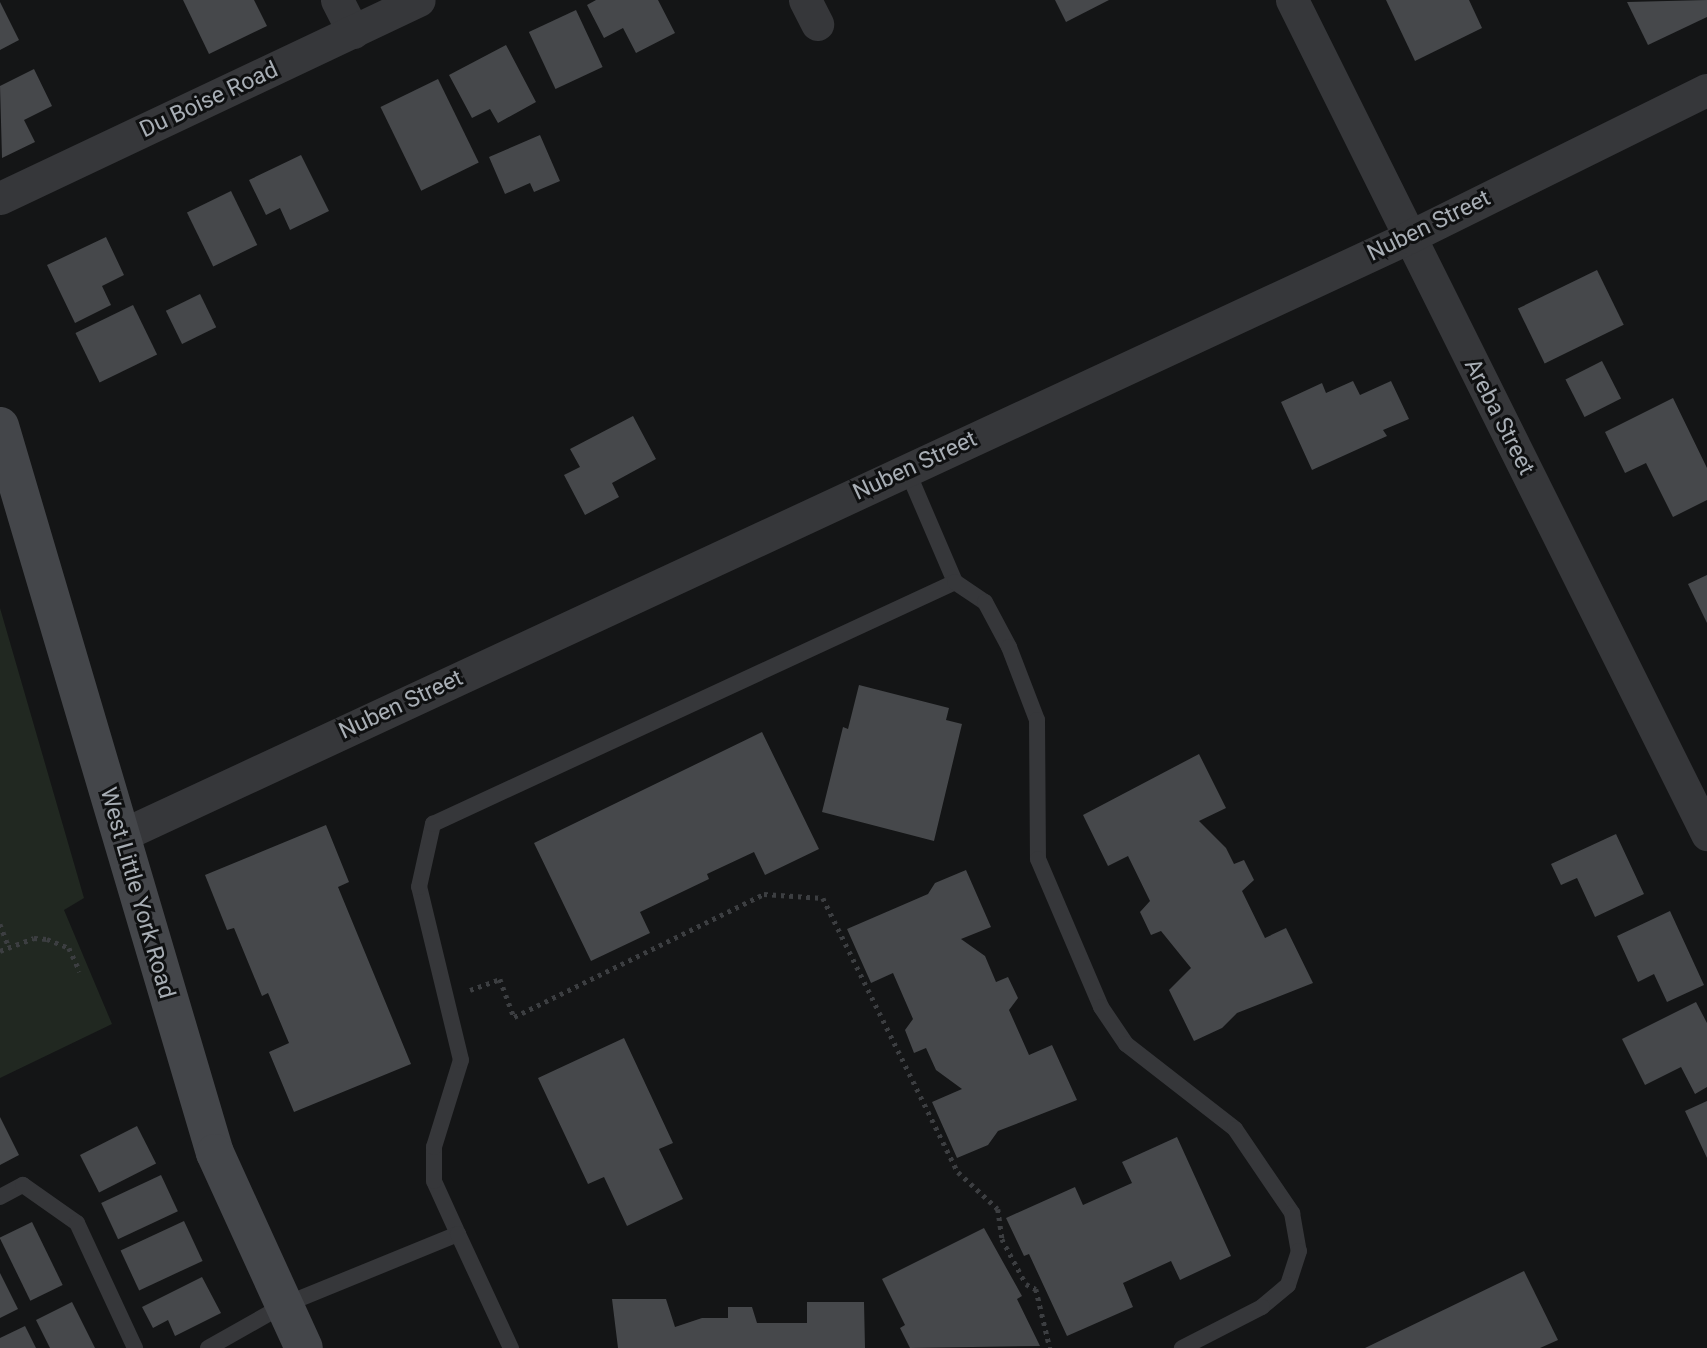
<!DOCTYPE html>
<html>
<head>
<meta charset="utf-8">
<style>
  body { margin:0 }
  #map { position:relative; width:1707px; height:1348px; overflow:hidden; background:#141516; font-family:Roboto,sans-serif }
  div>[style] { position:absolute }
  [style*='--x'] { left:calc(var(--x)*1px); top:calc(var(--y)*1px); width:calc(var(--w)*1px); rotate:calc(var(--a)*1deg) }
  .green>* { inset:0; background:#212821 }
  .building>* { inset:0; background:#46484b; transform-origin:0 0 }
  .path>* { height:4.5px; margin-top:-2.25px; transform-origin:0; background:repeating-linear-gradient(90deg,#3c3e41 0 3.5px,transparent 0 8.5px) }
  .lane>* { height:16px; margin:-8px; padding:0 8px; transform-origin:8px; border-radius:8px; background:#36373a }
  .street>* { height:33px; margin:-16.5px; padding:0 16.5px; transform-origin:16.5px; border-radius:16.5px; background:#36373a }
  .secondary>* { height:38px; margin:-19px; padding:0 19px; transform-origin:19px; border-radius:19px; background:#44464a }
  span { translate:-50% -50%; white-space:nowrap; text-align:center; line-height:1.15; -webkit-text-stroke:6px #0f1011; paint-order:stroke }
  .street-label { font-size:23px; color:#a8aeb5 }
</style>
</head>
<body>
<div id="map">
  <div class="green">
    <div style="clip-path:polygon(0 608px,84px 898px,64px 910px,112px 1024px,0 1078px)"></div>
  </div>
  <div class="building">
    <div style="clip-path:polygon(183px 0,254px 0,267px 26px,209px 54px)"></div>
    <div style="clip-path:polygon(596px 0,658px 0,675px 33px,636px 53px,623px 28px,604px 38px,587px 5px)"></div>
    <div style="clip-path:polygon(1055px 0,1109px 0,1066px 22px)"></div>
    <div style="clip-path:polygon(1386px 0,1469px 0,1482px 28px,1415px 61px)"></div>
    <div style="clip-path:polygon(1707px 0,1707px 17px,1648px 45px,1627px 2px)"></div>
    <div style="clip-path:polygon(0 2px,19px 40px,0 50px)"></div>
    <div style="left:576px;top:10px;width:63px;height:52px;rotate:65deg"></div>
    <div style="clip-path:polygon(506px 45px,536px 102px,498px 123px,490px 109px,472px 118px,449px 75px)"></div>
    <div style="clip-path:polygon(34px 69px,52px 106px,24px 120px,35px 142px,2px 158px,0 86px)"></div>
    <div style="left:438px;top:79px;width:93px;height:64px;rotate:64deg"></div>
    <div style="clip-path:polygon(540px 135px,560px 181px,534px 192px,530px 183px,505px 194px,489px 157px)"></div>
    <div style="clip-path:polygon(301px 155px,329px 211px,290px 230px,280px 208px,266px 215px,249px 180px)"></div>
    <div style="left:231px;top:191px;width:60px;height:49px;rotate:64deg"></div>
    <div style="clip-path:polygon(106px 237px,124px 275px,102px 286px,111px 305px,75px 323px,47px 265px)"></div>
    <div style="left:1597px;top:270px;width:61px;height:88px;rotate:64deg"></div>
    <div style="left:200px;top:294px;width:37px;height:38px;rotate:64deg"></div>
    <div style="left:133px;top:305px;width:55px;height:64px;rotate:64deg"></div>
    <div style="left:1602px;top:361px;width:42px;height:41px;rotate:63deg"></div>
    <div style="clip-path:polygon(1353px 381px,1360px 395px,1391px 381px,1409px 419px,1383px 430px,1387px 436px,1312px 470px,1281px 402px,1322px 383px,1326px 393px)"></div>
    <div style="clip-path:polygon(1673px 398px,1707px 468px,1707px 500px,1673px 517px,1646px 463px,1625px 473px,1605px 432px)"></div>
    <div style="clip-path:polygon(633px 416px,656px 459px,612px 483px,619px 497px,585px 515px,564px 475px,580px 467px,570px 449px)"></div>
    <div style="clip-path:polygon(1707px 575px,1707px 623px,1688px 584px)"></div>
    <div style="clip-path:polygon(859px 685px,949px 708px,946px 720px,962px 724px,934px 841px,822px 812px,843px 727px,848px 729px)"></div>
    <div style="clip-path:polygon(762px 732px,819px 849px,765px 875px,754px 852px,707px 874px,709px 879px,640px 912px,650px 933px,591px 961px,534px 843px)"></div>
    <div style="clip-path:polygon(1199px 754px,1226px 808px,1199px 821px,1226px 848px,1234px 864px,1244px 860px,1254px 880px,1242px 891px,1265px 938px,1286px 928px,1313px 983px,1237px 1013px,1222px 1028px,1194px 1041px,1169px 990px,1191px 968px,1161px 931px,1151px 935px,1140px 912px,1150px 901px,1128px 856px,1108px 866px,1083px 815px)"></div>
    <div style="clip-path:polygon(326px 825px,349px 882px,338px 887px,411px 1064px,294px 1112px,269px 1052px,289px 1043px,268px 993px,262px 996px,234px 928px,227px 930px,205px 875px)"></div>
    <div style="clip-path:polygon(1616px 834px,1644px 894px,1595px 917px,1577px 878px,1561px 885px,1551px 864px)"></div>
    <div style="clip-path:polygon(966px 870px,991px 927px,961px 939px,985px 956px,996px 982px,1008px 977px,1018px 998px,1009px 1010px,1029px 1055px,1052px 1045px,1077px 1100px,998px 1131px,988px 1145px,957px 1158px,932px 1102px,962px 1089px,936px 1070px,926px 1048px,914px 1053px,905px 1030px,913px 1019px,893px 973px,871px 983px,847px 929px,928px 894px,935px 883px)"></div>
    <div style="clip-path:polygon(1670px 911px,1704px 985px,1667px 1002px,1654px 974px,1638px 982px,1617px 936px)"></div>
    <div style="clip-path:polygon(1696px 1002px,1707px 1023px,1707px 1087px,1695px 1094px,1681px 1067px,1645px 1085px,1622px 1039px)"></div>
    <div style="clip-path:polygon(624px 1038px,673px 1143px,659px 1149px,683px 1199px,627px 1226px,604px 1177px,588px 1184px,538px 1078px)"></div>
    <div style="clip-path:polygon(1707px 1101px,1707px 1158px,1685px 1111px)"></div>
    <div style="clip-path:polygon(0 1117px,19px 1155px,0 1165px)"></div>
    <div style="left:137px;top:1126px;width:42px;height:64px;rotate:63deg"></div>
    <div style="clip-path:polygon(1177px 1137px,1231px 1256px,1180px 1280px,1171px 1261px,1123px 1283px,1133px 1307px,1067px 1336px,1029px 1254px,1024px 1256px,1006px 1218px,1075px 1187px,1083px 1205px,1132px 1183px,1122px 1162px)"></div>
    <div style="left:161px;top:1175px;width:40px;height:66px;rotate:65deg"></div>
    <div style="left:184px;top:1221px;width:44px;height:70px;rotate:65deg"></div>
    <div style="left:32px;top:1222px;width:70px;height:36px;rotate:64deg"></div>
    <div style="clip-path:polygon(984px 1228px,1022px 1296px,1017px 1299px,1040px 1346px,910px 1348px,900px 1328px,905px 1325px,882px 1279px)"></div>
    <div style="clip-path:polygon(1524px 1271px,1558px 1340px,1540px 1348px,1365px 1348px)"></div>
    <div style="clip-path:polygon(0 1273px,18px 1309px,0 1318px)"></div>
    <div style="clip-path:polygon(202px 1277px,221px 1313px,175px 1336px,168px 1320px,153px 1328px,142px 1307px)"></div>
    <div style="clip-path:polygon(612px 1299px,666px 1299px,675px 1327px,702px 1318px,728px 1318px,728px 1307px,752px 1307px,757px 1323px,807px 1323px,807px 1302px,864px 1302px,865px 1348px,618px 1348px)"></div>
    <div style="clip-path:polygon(72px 1302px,95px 1348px,50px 1348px,36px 1320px)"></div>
    <div style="clip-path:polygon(25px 1326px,36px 1348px,0 1348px,0 1338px)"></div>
  </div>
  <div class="path">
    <div style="--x:0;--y:924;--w:25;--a:69"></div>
    <div style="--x:0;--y:951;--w:36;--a:-21"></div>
    <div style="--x:34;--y:938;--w:13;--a:4"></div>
    <div style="--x:47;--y:939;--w:24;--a:22"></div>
    <div style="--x:69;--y:948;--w:26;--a:65"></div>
    <div style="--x:470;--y:990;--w:32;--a:-20"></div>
    <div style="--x:500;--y:979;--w:40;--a:69.8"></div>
    <div style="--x:514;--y:1017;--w:279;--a:-26.2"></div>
    <div style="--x:764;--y:894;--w:59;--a:3.9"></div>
    <div style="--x:823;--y:898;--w:305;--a:63.8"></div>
    <div style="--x:958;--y:1172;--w:54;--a:42.8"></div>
    <div style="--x:998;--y:1209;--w:30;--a:82"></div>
    <div style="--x:1002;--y:1239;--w:51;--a:61.9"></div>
    <div style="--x:1026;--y:1284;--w:11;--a:27"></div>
    <div style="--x:1036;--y:1289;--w:61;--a:76.7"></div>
  </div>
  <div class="lane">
    <div style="--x:907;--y:470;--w:122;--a:66.8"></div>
    <div style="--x:0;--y:1197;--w:26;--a:-28"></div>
    <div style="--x:23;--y:1185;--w:66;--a:35.1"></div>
    <div style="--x:77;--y:1223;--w:138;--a:65.1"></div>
    <div style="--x:458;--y:1234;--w:58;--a:-114.4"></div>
    <div style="--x:434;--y:1181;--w:34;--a:-90"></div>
    <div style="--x:434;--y:1147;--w:91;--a:-72.8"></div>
    <div style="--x:461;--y:1060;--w:178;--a:-103.6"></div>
    <div style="--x:419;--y:887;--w:65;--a:-77.5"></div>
    <div style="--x:433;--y:824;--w:575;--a:-24.87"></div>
    <div style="--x:955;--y:582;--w:36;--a:34"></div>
    <div style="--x:985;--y:602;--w:51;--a:61.9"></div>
    <div style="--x:1009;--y:647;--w:78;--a:69"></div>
    <div style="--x:1037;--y:720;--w:139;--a:89.6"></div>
    <div style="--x:1038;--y:859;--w:161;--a:66.9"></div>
    <div style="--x:1101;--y:1007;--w:45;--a:56"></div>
    <div style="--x:1126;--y:1044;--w:138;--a:37.9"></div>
    <div style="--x:1235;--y:1129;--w:102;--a:55.8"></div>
    <div style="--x:1292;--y:1213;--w:39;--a:80"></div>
    <div style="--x:1299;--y:1251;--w:36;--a:108"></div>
    <div style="--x:1288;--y:1285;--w:34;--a:140"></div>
    <div style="--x:1262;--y:1307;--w:90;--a:152.9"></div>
    <div style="--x:208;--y:1348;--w:87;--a:-29.5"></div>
    <div style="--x:284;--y:1305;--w:188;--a:-22.2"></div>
    <div style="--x:458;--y:1234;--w:126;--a:65.1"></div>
  </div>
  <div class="street">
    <div style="--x:337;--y:0;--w:36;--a:63"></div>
    <div style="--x:805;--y:0;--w:27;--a:63"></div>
    <div style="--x:1292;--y:0;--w:932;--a:63.54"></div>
    <div style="--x:0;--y:198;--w:463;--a:-25.3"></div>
    <div style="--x:120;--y:836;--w:1421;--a:-24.92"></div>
    <div style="--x:1409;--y:237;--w:332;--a:-26.3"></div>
  </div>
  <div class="secondary">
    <div style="--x:0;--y:426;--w:758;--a:73.53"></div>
    <div style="--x:215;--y:1153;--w:214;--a:65.5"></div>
  </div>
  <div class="street-label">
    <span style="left:209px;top:100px;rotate:-25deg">Du Boise Road</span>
    <span style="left:1429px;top:226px;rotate:-26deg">Nuben Street</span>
    <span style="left:1499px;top:417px;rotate:63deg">Areba Street</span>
    <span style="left:915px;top:466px;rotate:-25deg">Nuben Street</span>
    <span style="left:401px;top:705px;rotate:-25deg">Nuben Street</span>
    <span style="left:137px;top:893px;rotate:74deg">West Little York Road</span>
  </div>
</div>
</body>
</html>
